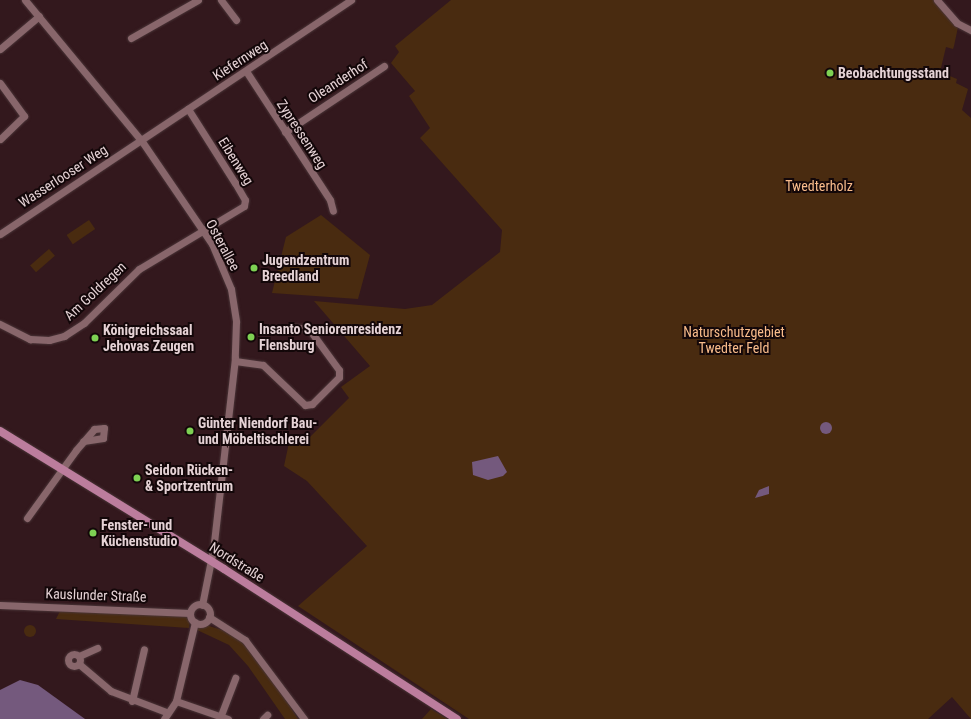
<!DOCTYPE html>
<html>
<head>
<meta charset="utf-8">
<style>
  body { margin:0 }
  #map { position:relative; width:971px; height:719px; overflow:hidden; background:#33181d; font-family:"Roboto Condensed",sans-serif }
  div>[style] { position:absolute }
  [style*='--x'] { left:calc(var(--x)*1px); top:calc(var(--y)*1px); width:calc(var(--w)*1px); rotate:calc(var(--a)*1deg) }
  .green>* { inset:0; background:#492b10; transform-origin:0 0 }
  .round { border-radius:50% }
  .water>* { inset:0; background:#74597d }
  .roads { filter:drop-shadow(0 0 1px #4a3538) drop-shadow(0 0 1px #4a3538) }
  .minor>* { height:7px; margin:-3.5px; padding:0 3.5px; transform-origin:3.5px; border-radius:3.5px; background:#88666b }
  .minor>.ring { margin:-3.5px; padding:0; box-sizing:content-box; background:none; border:7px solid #88666b; border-radius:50% }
  .major>* { height:8px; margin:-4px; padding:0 4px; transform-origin:4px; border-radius:4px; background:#bc7d9d }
  .dots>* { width:11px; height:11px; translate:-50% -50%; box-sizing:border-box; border:2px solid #130709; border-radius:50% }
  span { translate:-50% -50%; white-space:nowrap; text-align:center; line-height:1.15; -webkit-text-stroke:4px #130709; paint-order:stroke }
  .street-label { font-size:14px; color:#e5d2d5 }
  .poi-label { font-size:14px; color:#e5d2d5; font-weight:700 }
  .left { translate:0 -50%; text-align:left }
  .park-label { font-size:14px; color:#f9bc8b }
</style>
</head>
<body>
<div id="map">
  <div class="green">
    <div style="clip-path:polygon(451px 0,934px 0,958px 27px,954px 46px,953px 49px,946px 47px,940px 72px,957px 79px,956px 83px,968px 89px,962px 110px,971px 118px,971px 719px,952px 697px,928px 719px,469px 719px,298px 606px,367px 546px,307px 481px,284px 466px,290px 438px,309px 438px,349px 398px,341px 387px,370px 366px,314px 301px,405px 309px,432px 305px,500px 252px,502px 230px,420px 138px,430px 128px,409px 96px,415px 91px,391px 63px,399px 52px,395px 46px)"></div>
    <div style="clip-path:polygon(321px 215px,370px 255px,358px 299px,272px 293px,286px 237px)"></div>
    <div style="left:89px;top:220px;width:11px;height:27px;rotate:56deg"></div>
    <div style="left:49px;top:249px;width:9px;height:25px;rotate:49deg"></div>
    <div style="clip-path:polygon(60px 611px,184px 616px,190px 619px,189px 628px,56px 619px)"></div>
    <div class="round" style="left:24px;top:625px;width:12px;height:12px"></div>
    <div style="clip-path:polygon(206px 625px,235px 634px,268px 673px,298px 719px,285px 719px,248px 666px,229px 645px,195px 629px)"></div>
    <div style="clip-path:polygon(431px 709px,447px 719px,422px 719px)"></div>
  </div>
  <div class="water">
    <div class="round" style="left:820px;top:422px;width:12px;height:12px"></div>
    <div style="clip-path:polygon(498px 456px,507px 472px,503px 476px,488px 480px,473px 475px,472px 462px)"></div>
    <div style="clip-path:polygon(769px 486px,769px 494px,755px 498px,759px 490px)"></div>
    <div style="clip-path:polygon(20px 680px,38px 685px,85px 719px,0 719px,0 690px)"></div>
  </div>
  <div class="roads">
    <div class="minor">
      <div style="--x:25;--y:0;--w:182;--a:50.4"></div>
      <div style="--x:141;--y:140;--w:126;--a:55.7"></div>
      <div style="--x:212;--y:244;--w:49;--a:67.1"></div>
      <div style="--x:231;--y:289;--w:33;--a:81"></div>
      <div style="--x:236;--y:322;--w:36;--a:92"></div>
      <div style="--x:235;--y:358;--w:193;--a:96.5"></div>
      <div style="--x:213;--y:550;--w:56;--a:101.3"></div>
      <div style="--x:221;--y:0;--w:25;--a:53"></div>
      <div style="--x:937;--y:0;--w:30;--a:49"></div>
      <div style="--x:957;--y:23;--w:16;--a:27"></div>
      <div style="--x:131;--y:38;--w:77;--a:-29.6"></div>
      <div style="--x:0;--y:49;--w:51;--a:-40.2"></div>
      <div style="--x:246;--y:71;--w:154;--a:56.9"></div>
      <div style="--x:330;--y:200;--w:11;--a:75"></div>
      <div style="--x:0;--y:83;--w:41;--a:54"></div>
      <div style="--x:24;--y:116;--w:33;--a:136"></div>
      <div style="--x:285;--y:132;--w:119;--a:-33.7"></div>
      <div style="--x:0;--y:234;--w:422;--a:-33.7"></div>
      <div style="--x:0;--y:324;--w:34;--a:27"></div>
      <div style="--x:30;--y:339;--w:19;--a:3"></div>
      <div style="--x:49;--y:340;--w:16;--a:-15"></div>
      <div style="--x:64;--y:336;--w:24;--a:-33"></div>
      <div style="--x:84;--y:323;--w:77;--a:-44.5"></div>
      <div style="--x:139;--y:269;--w:122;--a:-31"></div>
      <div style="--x:244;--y:206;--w:6;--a:-81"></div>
      <div style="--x:245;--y:200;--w:20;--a:-120"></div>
      <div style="--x:235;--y:183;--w:88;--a:-122.4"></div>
      <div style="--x:235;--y:361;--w:28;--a:8"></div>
      <div style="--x:263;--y:365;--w:58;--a:43.6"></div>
      <div style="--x:305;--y:405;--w:7;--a:-8"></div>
      <div style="--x:312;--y:404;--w:38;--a:-45"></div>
      <div style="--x:339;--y:377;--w:7;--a:-90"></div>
      <div style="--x:339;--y:370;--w:51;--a:-126.2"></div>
      <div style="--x:309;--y:329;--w:18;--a:-174"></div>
      <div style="--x:27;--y:518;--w:62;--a:-54.2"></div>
      <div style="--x:63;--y:468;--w:22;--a:-54"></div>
      <div style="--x:76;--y:450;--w:28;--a:-49"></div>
      <div style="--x:94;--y:429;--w:10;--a:-6"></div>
      <div style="--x:104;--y:428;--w:10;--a:96"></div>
      <div style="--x:103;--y:438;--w:20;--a:171"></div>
      <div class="ring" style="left:190px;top:604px;width:13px;height:13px"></div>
      <div style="--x:0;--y:605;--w:190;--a:2.4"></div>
      <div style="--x:209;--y:617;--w:43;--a:32.6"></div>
      <div style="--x:245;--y:640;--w:99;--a:53.2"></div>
      <div class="ring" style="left:68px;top:654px;width:5px;height:5px"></div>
      <div style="--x:79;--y:656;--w:20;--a:-24"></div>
      <div style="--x:79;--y:664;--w:42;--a:40.2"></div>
      <div style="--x:111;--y:691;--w:59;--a:20.9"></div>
      <div style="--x:132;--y:701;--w:53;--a:-77"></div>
      <div style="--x:176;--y:701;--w:55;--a:19.1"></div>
      <div style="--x:221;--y:715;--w:40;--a:-69"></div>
      <div style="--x:164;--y:719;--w:22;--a:-56"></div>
      <div style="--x:176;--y:701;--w:81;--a:-76.5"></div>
      <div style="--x:263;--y:719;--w:6;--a:-45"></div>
    </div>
    <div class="major">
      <div style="--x:0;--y:431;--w:263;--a:31.6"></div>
      <div style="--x:224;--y:569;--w:277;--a:32.8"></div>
    </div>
  </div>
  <div class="dots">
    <div style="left:830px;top:73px;background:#7ed153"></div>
    <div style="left:254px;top:268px;background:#7ed153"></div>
    <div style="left:251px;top:337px;background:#7ed153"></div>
    <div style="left:95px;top:338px;background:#7ed153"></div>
    <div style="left:190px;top:431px;background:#7ed153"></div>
    <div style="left:137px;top:478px;background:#7ed153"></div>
    <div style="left:93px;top:533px;background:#7ed153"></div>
  </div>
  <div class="street-label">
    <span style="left:240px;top:60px;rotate:-33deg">Kiefernweg</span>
    <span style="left:338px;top:81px;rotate:-33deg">Oleanderhof</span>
    <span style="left:302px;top:134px;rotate:57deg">Zypressenweg</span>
    <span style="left:236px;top:161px;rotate:58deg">Eibenweg</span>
    <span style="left:63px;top:176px;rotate:-33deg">Wasserlooser Weg</span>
    <span style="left:223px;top:245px;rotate:62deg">Osterallee</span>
    <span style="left:95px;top:291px;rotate:-43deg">Am Goldregen</span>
    <span style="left:237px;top:562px;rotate:32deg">Nordstraße</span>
    <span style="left:96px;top:595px;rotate:2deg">Kauslunder Straße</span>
  </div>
  <div class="poi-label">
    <span class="left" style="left:838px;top:73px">Beobachtungsstand</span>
    <span class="left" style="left:262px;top:268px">Jugendzentrum<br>Breedland</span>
    <span class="left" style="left:259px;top:337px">Insanto Seniorenresidenz<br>Flensburg</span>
    <span class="left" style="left:103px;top:338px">Königreichssaal<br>Jehovas Zeugen</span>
    <span class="left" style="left:198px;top:431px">Günter Niendorf Bau-<br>und Möbeltischlerei</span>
    <span class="left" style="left:145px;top:478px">Seidon Rücken-<br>&amp; Sportzentrum</span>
    <span class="left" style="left:101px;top:533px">Fenster- und<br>Küchenstudio</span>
  </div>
  <div class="park-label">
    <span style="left:819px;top:186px">Twedterholz</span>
    <span style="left:734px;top:340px">Naturschutzgebiet<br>Twedter Feld</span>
  </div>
</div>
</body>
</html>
